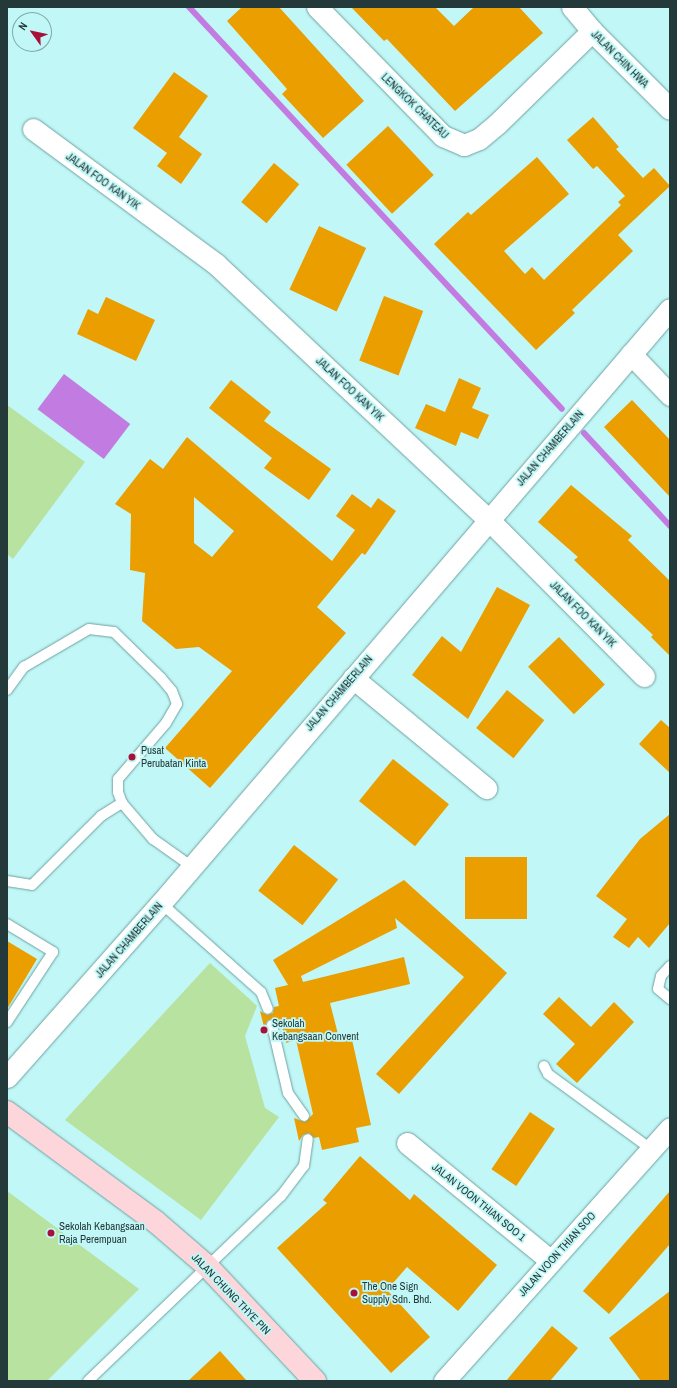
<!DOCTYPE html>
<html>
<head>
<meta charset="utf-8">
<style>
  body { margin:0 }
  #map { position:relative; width:677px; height:1388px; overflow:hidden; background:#c1f7f6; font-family:"Archivo Narrow",sans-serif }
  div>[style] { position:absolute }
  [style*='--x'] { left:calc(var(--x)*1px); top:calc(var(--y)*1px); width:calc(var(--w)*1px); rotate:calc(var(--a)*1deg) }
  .green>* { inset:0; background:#b7e29f }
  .water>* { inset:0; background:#c27ce1; transform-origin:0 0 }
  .stream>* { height:6px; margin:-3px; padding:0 3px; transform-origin:3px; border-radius:3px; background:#c27ce1 }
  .building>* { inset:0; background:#ea9e00; transform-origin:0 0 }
  .roads { filter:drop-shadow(0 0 1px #6da1a0) drop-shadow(0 0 1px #6da1a0) }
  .lane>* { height:10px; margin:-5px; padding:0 5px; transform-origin:5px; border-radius:5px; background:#fff }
  .street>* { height:21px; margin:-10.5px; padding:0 10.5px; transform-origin:10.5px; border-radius:10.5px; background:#fff }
  .secondary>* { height:22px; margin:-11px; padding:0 11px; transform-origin:11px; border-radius:11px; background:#fdd6db }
  .dots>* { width:11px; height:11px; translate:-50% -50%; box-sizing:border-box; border:2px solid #c1f7f6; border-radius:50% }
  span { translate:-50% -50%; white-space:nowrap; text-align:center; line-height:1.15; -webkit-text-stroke:3.5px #c1f7f6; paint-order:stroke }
  .street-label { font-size:11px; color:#243939 }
  .poi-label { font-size:11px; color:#243939 }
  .left { translate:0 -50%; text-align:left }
  .frame { position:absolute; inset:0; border:8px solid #243939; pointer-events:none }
  .north { position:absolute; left:12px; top:12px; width:40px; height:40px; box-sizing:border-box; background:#c1f7f6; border:1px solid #82abaa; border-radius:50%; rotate:303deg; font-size:11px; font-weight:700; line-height:16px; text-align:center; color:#243939 }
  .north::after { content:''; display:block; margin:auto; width:14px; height:18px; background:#a81039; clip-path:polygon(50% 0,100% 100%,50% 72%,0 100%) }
</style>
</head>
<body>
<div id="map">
  <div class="green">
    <div style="clip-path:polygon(7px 405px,85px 462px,13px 559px,7px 554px)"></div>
    <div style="clip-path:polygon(210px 963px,257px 1006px,245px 1036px,265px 1108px,279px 1117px,201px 1220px,65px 1120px)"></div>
    <div style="clip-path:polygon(7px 1191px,139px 1289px,47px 1381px,7px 1381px)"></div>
  </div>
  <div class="water">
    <div style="left:64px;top:374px;width:83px;height:44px;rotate:37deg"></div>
  </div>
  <div class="stream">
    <div style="--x:189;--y:7;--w:548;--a:47.14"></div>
    <div style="--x:584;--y:433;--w:127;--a:47.2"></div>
  </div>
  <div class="building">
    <div style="clip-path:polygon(242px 7px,279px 7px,364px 101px,323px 138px,282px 94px,287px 89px,227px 21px)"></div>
    <div style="clip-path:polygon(351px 7px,435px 7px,454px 26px,474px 7px,519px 7px,543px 33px,455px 111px,387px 39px,384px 41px)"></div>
    <div style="clip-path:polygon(174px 72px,208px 96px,179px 137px,202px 154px,181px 184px,157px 166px,167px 153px,133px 128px)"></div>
    <div style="clip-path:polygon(593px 117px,619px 147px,616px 149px,643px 178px,654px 168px,670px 186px,618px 235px,633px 251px,572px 310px,575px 313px,536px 350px,434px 244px,468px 212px,471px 215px,537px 157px,569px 194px,504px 251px,525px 274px,532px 267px,544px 280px,621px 205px,618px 202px,625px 196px,597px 166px,593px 169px,567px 140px)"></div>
    <div style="left:388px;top:126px;width:67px;height:57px;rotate:47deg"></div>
    <div style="left:274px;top:163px;width:33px;height:51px;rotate:40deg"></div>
    <div style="left:319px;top:226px;width:52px;height:70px;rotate:25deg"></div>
    <div style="left:384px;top:296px;width:42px;height:69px;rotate:21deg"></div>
    <div style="clip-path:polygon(106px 297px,155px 320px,136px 361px,77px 334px,88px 309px,98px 314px)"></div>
    <div style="clip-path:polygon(459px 378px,481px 388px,472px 408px,489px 415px,478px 439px,461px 432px,456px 446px,415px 428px,426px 404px,445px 412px)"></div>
    <div style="clip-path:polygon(231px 380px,271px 412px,264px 421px,331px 469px,309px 500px,264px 468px,272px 458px,209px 408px)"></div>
    <div style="clip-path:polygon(632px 400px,670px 440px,670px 497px,604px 427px)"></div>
    <div style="clip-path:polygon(evenodd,187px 437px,332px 561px,355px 530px,336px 516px,352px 494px,371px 508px,378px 498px,396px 511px,365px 555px,362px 553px,317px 607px,346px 633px,210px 788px,165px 748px,232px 671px,199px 647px,176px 649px,142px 621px,145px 573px,130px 570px,131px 514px,115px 504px,150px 459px,163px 469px,187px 437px,194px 497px,234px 531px,212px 557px,194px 543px,194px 497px)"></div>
    <div style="clip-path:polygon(571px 485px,632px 536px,628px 540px,670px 581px,670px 656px,651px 637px,653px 635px,574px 560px,578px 557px,538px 522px)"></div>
    <div style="clip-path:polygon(497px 587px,530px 605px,468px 719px,412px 675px,442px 636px,461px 652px)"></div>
    <div style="left:559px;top:637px;width:66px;height:43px;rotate:46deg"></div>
    <div style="left:507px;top:690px;width:48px;height:49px;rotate:39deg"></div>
    <div style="clip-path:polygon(661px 720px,670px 728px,670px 773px,639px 744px)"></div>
    <div style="left:393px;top:759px;width:72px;height:54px;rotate:39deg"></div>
    <div style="clip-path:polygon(670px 814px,670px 923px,649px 948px,638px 937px,629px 948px,613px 937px,627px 919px,596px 896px,640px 839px)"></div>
    <div style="left:294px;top:845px;width:56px;height:58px;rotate:38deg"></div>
    <div style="left:465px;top:857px;width:62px;height:62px"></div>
    <div style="clip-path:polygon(404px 880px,507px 973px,399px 1094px,376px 1074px,464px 977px,395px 918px,397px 928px,301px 976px,303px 982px,404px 957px,410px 984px,330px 1003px,339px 1038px,351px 1035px,371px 1125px,356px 1128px,359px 1142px,322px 1150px,319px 1137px,314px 1138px,309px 1133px,303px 1135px,299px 1141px,294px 1118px,305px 1122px,313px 1114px,296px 1040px,286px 1043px,281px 1023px,278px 1024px,274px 1019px,268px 1020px,264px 1027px,260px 1011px,267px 1015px,273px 1013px,274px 1007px,279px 1006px,275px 988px,288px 985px,273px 960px)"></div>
    <div style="clip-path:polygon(7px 941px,37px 959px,7px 1009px)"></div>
    <div style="clip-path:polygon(559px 997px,591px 1027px,614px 1002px,634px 1022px,577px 1083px,556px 1064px,575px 1044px,543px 1014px)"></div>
    <div style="left:530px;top:1112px;width:30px;height:69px;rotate:34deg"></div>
    <div style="clip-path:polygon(360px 1156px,410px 1200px,414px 1194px,497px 1265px,458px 1311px,407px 1267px,387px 1290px,430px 1337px,391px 1373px,277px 1248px,327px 1203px,323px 1200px)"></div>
    <div style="clip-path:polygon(670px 1191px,670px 1244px,609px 1314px,583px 1291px)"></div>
    <div style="clip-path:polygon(670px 1291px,670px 1381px,641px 1381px,609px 1338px)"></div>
    <div style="clip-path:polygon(552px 1326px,578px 1348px,550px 1381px,506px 1381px)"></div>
    <div style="clip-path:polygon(220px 1351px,247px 1381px,188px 1381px)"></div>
  </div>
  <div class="roads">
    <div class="lane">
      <div style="--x:7;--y:690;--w:29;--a:-54"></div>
      <div style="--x:24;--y:667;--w:75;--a:-30.3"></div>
      <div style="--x:89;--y:629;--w:25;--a:7"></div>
      <div style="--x:114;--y:632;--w:66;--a:44.4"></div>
      <div style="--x:161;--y:678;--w:17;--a:50"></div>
      <div style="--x:172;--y:691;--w:14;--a:69"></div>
      <div style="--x:177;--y:704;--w:22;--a:120"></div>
      <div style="--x:166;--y:723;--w:74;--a:130.6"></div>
      <div style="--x:118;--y:779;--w:13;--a:90"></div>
      <div style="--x:118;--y:792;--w:12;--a:70"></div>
      <div style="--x:122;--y:803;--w:48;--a:49.3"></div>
      <div style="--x:153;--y:839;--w:47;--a:35.4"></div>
      <div style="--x:7;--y:881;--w:25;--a:9"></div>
      <div style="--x:32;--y:885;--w:98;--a:-45"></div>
      <div style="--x:101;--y:816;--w:25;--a:-32"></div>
      <div style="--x:161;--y:903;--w:134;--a:41.7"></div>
      <div style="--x:261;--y:992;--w:18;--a:68"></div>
      <div style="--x:7;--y:924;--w:54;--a:31.3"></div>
      <div style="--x:53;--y:952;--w:84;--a:123.3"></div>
      <div style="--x:670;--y:966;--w:13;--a:132"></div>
      <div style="--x:661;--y:976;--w:13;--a:103"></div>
      <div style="--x:658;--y:989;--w:16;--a:40"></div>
      <div style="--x:272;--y:1025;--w:70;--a:76.8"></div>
      <div style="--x:288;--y:1093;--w:28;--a:55"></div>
      <div style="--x:544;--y:1066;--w:9;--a:63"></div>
      <div style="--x:548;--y:1074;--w:127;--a:36.1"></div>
      <div style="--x:88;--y:1381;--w:267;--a:-43.8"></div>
      <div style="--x:281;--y:1196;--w:38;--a:-53"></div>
      <div style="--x:304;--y:1166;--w:27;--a:-82"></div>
    </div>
    <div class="street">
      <div style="--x:317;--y:7;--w:180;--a:45.7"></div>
      <div style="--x:443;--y:136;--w:23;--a:23"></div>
      <div style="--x:464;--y:145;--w:16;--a:-22"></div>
      <div style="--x:479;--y:139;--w:23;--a:-40"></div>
      <div style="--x:497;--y:124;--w:133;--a:-44.4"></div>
      <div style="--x:572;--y:7;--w:31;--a:50"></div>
      <div style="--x:592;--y:31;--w:110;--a:45"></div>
      <div style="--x:33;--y:129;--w:227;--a:36.4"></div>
      <div style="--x:216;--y:264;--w:374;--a:43.2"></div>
      <div style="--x:489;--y:520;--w:220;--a:45.2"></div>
      <div style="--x:631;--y:354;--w:57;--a:46.4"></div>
      <div style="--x:353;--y:678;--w:173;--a:39.6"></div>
      <div style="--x:7;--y:1077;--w:232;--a:-48.5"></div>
      <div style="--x:161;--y:903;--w:782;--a:-49.41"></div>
      <div style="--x:407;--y:1143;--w:186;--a:39.3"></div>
      <div style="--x:444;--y:1381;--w:339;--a:-48.2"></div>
    </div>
    <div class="secondary">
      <div style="--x:7;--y:1112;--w:185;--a:36.4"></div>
      <div style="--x:156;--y:1222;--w:67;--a:40.8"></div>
      <div style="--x:207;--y:1266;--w:158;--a:46.8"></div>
    </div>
  </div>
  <div class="dots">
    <div style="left:132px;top:757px;background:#a81039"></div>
    <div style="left:264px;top:1030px;background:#a81039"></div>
    <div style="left:51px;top:1233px;background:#a81039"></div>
    <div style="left:354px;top:1293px;background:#a81039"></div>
  </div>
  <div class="street-label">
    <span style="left:620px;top:59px;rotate:45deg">JALAN CHIN HWA</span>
    <span style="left:415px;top:106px;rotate:44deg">LENGKOK CHATEAU</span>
    <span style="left:103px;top:181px;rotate:36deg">JALAN FOO KAN YIK</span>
    <span style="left:350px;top:389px;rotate:43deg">JALAN FOO KAN YIK</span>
    <span style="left:550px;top:448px;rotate:-49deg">JALAN CHAMBERLAIN</span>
    <span style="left:583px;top:614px;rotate:45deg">JALAN FOO KAN YIK</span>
    <span style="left:339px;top:693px;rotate:-49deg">JALAN CHAMBERLAIN</span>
    <span style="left:129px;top:940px;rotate:-49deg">JALAN CHAMBERLAIN</span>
    <span style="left:479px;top:1202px;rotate:39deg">JALAN VOON THIAN SOO 1</span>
    <span style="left:557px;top:1254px;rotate:-48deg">JALAN VOON THIAN SOO</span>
    <span style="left:231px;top:1294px;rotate:46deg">JALAN CHUNG THYE PIN</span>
  </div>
  <div class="poi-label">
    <span class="left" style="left:141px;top:757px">Pusat<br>Perubatan Kinta</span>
    <span class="left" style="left:272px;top:1030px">Sekolah<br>Kebangsaan Convent</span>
    <span class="left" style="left:59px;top:1233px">Sekolah Kebangsaan<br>Raja Perempuan</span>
    <span class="left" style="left:362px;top:1293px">The One Sign<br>Supply Sdn. Bhd.</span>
  </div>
  <div class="frame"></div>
  <div class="north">N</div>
</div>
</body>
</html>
